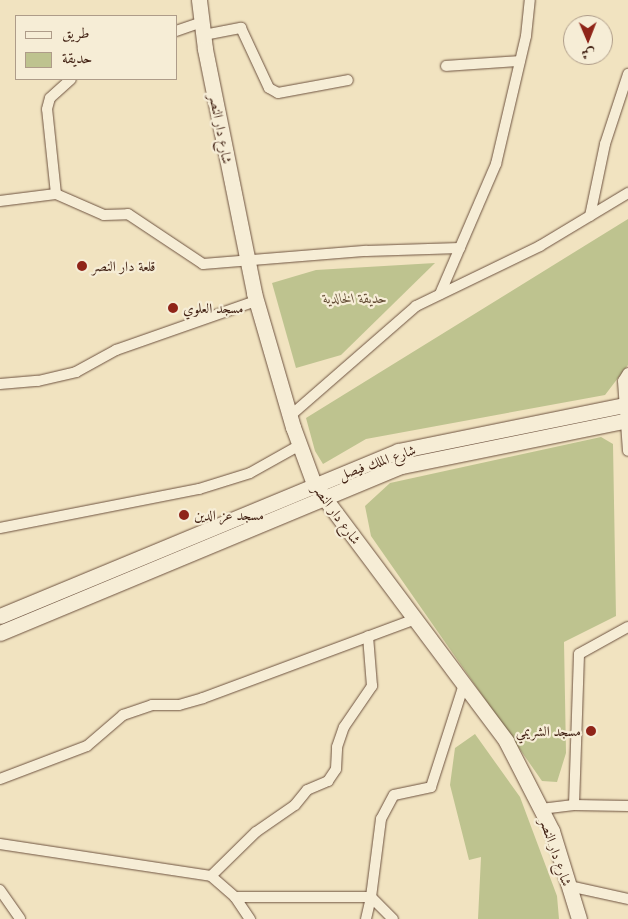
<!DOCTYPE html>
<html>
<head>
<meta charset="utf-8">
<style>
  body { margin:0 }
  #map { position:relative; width:628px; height:919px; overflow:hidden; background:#f1e3c0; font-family:"Libre Caslon Text",Amiri,serif }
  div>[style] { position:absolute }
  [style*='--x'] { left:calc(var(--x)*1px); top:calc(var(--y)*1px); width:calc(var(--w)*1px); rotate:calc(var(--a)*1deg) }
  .green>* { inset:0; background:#bec38f }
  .roads { filter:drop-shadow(0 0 1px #6e5340) drop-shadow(0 0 1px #6e5340) }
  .street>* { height:10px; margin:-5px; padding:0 5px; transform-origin:5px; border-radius:5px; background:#f6edd6 }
  .secondary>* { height:15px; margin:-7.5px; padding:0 7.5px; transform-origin:7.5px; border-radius:7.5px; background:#f6edd6 }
  .dots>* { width:14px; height:14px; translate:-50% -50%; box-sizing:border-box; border:2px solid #f6edd6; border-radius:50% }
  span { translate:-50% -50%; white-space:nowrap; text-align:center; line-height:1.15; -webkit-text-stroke:4.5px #f6edd6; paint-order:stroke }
  .street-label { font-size:14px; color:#432315 }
  .poi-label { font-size:14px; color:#432315 }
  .left { translate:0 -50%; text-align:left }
  .right { translate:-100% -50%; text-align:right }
  .park-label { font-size:14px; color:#624b34; font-style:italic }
  .legend { position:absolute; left:15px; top:15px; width:162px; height:65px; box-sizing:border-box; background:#f6edd6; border:1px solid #ae9c89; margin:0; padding:6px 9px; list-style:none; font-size:15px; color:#432315 }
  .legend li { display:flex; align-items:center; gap:10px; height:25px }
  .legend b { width:25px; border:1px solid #ae9c89 }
  .north { position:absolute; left:563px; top:15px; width:50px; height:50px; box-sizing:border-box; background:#f6edd6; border:1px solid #ae9c89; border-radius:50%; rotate:179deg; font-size:14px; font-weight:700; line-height:20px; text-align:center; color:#432315 }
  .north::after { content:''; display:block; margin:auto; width:18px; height:22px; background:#8f2418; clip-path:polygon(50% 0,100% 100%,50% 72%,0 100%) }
</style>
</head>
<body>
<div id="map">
  <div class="green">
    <div style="clip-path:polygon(628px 219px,628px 365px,605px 395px,366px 439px,323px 464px,315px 451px,306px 418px)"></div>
    <div style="clip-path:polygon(435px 263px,341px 355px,296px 368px,272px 283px,316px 270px)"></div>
    <div style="clip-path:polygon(601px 437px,613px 444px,616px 616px,564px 642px,566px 753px,557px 782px,542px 781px,371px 536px,365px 506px,390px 483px)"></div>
    <div style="clip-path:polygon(475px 734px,520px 797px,557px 896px,559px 919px,478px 919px,481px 857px,469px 860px,450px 785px,455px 748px)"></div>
  </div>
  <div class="roads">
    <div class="street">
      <div style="--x:176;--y:31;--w:28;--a:-19"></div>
      <div style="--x:204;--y:35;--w:38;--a:-11"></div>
      <div style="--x:241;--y:28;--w:66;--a:65"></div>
      <div style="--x:269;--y:88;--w:10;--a:29"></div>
      <div style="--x:278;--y:93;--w:71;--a:-10.5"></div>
      <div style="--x:446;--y:66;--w:74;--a:-3.9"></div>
      <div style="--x:56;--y:194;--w:85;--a:-96"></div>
      <div style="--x:47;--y:109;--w:11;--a:-75"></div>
      <div style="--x:50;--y:98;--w:28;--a:-42"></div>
      <div style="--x:0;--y:201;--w:56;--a:-7.1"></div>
      <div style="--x:56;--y:194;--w:52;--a:23.6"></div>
      <div style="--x:104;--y:215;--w:24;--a:-2"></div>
      <div style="--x:128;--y:214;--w:90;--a:33.7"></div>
      <div style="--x:203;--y:264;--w:164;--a:-4.6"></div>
      <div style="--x:366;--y:251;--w:94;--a:-1.8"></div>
      <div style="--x:590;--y:216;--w:74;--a:-78.2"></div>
      <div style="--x:605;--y:144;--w:74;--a:-71.8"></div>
      <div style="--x:440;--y:294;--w:142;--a:-66.7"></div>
      <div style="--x:496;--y:164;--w:131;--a:-76.8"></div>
      <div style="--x:526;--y:36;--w:36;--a:-84"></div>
      <div style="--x:628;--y:373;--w:9;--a:122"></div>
      <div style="--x:623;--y:381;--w:70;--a:85.9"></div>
      <div style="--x:0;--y:384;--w:38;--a:-5"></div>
      <div style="--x:38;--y:381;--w:39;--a:-13"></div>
      <div style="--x:76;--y:372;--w:46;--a:-28.8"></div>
      <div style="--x:116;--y:350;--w:148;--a:-19.3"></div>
      <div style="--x:290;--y:416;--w:167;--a:-41.1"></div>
      <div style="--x:416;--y:306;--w:138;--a:-25.8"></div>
      <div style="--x:540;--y:246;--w:103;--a:-31.1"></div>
      <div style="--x:0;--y:528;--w:203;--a:-11.1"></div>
      <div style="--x:199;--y:489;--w:53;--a:-17.4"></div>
      <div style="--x:250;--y:473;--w:57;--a:-29.2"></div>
      <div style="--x:0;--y:779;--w:93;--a:-20.8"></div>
      <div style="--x:87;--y:746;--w:48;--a:-40.7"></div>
      <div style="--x:123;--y:715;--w:31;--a:-19"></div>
      <div style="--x:152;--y:705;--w:27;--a:0"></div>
      <div style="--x:179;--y:705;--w:25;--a:-16"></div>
      <div style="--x:203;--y:698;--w:226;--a:-20.4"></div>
      <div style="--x:574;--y:805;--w:151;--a:-88.1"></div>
      <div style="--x:579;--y:654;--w:56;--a:-28.9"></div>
      <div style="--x:541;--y:809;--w:33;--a:-7"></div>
      <div style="--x:574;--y:805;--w:54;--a:1.1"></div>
      <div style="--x:0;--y:844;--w:213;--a:8.6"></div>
      <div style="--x:211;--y:876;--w:32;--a:41"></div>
      <div style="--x:235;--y:897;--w:136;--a:0"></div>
      <div style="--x:371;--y:897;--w:79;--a:-82.7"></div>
      <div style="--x:381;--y:819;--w:27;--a:-62"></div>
      <div style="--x:394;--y:795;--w:38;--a:-12"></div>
      <div style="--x:431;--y:787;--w:108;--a:-72.2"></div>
      <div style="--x:211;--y:876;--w:63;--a:-44.4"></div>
      <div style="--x:256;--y:832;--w:47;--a:-34.7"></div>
      <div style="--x:295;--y:805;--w:19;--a:-51"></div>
      <div style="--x:307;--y:790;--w:23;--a:-23"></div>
      <div style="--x:328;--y:781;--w:14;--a:-56"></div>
      <div style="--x:336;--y:769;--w:22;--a:-87"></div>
      <div style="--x:337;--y:747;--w:21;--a:-71"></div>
      <div style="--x:344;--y:727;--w:50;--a:-55.7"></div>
      <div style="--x:372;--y:686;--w:50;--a:-94.6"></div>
      <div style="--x:569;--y:886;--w:60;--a:12.4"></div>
      <div style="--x:0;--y:890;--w:35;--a:55"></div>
      <div style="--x:235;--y:897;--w:27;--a:56"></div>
      <div style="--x:371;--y:897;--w:31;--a:45"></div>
      <div style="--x:366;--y:919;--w:23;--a:-77"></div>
    </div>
    <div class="secondary">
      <div style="--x:199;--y:0;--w:49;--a:83"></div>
      <div style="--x:205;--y:49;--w:249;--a:78.6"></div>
      <div style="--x:254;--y:293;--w:140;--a:73.8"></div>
      <div style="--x:293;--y:427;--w:61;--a:69.8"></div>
      <div style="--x:314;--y:484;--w:321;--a:53.2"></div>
      <div style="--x:506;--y:741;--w:101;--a:62.9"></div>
      <div style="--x:552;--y:831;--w:92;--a:72.9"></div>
      <div style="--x:0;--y:616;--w:431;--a:-22.5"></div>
      <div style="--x:398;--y:451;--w:235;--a:-11.5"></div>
      <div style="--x:0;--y:633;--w:435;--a:-22.6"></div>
      <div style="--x:402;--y:466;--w:231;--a:-11.5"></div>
    </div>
  </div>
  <div class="dots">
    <div style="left:82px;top:266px;background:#8f2418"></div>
    <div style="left:173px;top:308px;background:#8f2418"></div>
    <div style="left:184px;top:515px;background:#8f2418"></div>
    <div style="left:591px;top:731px;background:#8f2418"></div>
  </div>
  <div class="street-label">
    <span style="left:221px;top:129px;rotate:79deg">شارع دار النصر</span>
    <span style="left:377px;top:462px;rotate:-19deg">شارع الملك فيصل</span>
    <span style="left:337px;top:514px;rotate:54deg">شارع دار النصر</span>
    <span style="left:556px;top:852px;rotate:71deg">شارع دار النصر</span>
  </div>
  <div class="poi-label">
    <span class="left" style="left:92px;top:266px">قلعة دار النصر</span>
    <span class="left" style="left:183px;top:308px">مسجد العلوي</span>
    <span class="left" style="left:194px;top:515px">مسجد عز الدين</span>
    <span class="right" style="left:581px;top:731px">مسجد الشريمي</span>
  </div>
  <div class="park-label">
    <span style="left:355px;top:298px">حديقة الخالدية</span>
  </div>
  <ul class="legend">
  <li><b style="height:6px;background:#f6edd6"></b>طريق</li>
  <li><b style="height:14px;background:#bec38f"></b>حديقة</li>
  </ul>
  <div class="north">ش</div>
</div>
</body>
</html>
